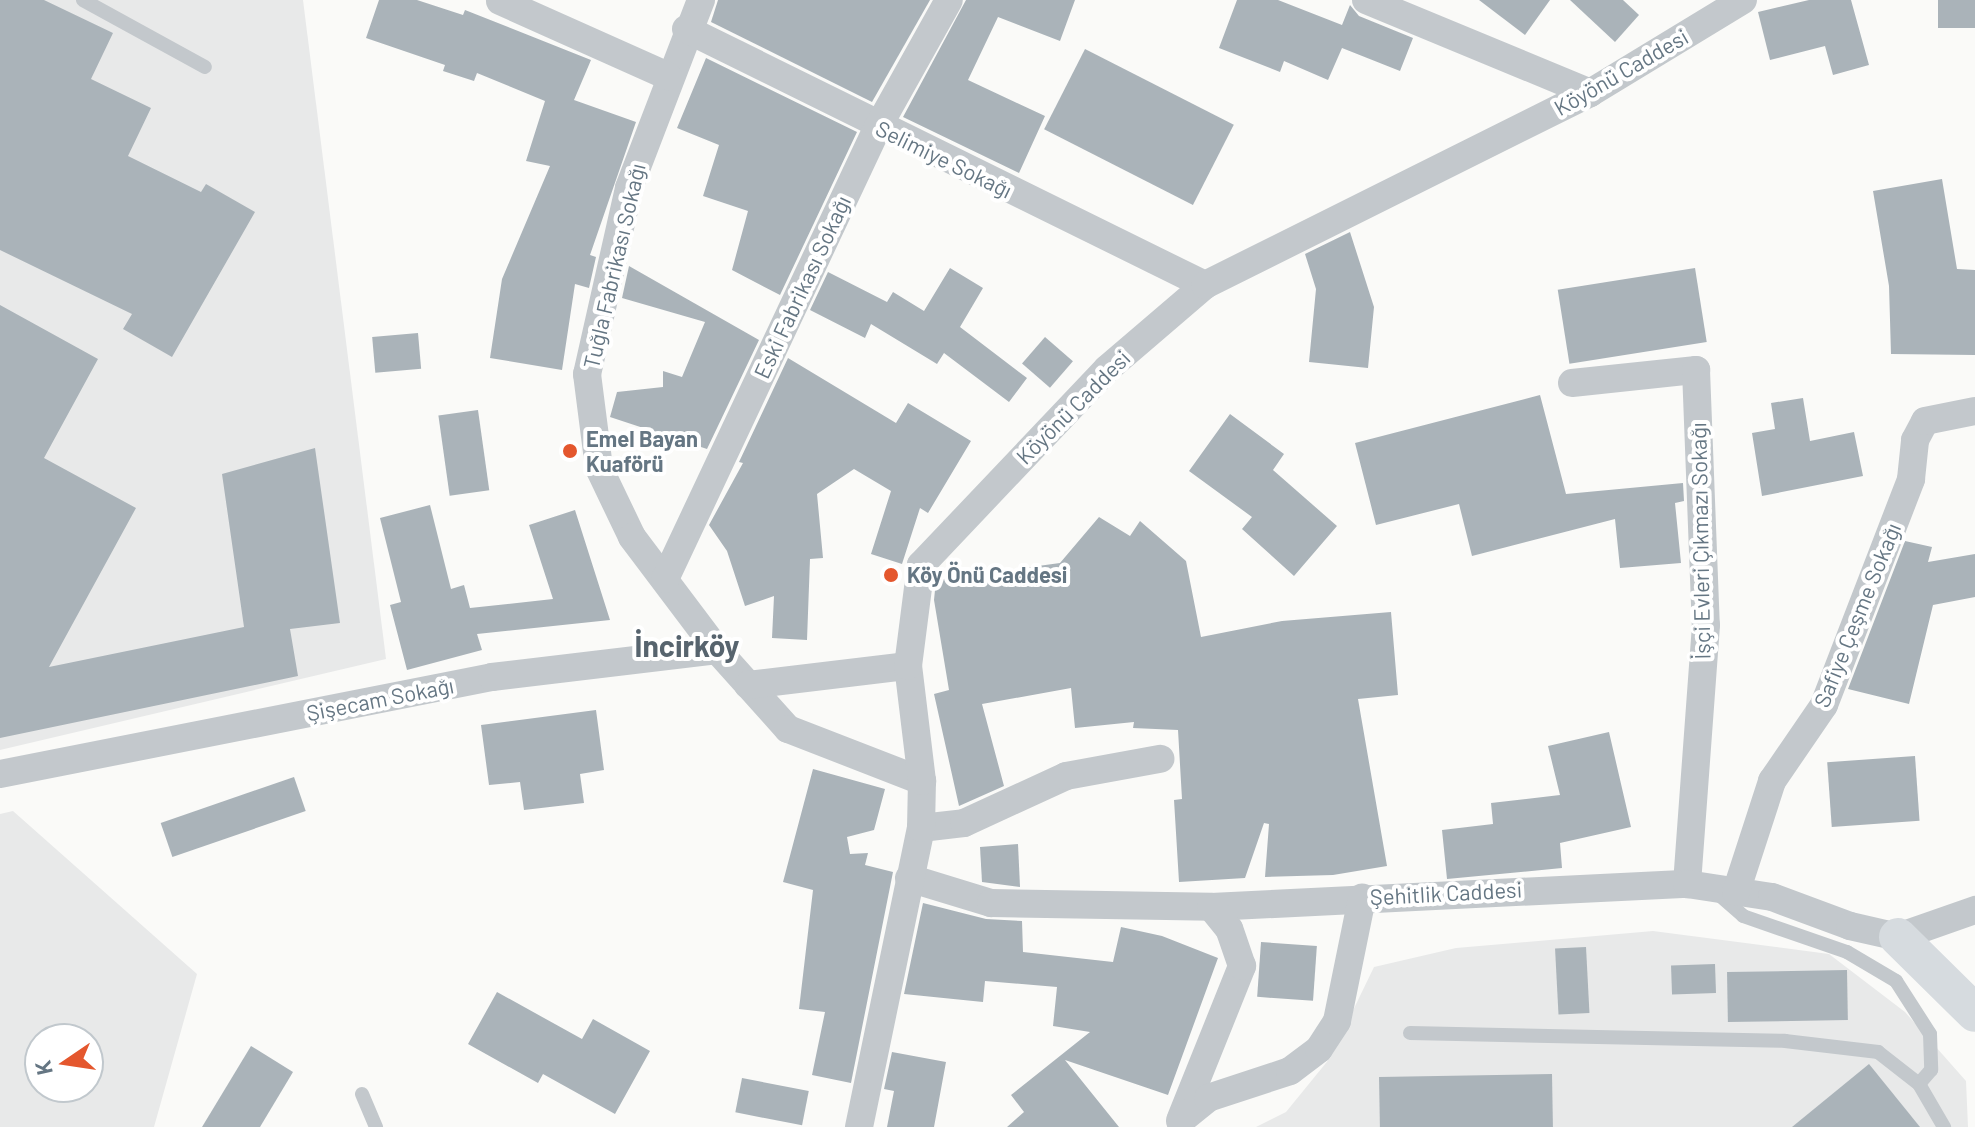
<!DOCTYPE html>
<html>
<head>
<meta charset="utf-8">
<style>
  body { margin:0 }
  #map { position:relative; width:1975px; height:1127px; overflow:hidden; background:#fafaf8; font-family:Barlow,sans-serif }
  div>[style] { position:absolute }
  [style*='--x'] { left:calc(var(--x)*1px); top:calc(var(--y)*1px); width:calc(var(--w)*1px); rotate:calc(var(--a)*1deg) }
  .built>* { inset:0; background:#e8e9e9 }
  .building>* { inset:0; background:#aab3b9; transform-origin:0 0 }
  .service>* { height:14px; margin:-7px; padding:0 7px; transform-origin:7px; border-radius:7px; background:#c3c8cc }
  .minor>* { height:28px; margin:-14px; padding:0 14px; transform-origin:14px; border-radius:14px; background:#c3c8cc }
  .secondary>* { height:38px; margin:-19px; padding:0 19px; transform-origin:19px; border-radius:19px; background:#d6dbdf }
  .dots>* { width:22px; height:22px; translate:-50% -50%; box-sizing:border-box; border:4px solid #fff; border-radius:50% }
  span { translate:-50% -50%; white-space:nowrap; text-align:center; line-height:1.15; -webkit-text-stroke:8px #fff; paint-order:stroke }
  .street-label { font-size:22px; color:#657683 }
  .poi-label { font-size:22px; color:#657683; font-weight:700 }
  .left { translate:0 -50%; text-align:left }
  .district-label { font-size:30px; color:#57646e; font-weight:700 }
  .north { position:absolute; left:24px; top:1023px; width:80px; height:80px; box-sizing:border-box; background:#fff; border:2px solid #c1c8cd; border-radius:50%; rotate:257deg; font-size:22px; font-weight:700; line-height:32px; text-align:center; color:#657683 }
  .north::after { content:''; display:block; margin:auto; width:28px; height:36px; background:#e4572e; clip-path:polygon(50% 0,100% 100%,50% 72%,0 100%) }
</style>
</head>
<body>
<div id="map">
  <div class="built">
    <div style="clip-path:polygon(0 0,303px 0,386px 659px,0 750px)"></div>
    <div style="clip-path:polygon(evenodd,13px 811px,197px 974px,154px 1127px,0 1127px,0 814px,13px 811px,40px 1039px,88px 1039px,88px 1087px,40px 1087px,40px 1039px)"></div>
    <div style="clip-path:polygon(1653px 931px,1829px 954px,1905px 1012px,1966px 1081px,1968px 1127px,1256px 1127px,1286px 1112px,1330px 1058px,1374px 967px,1456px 948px)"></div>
  </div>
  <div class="building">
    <div style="clip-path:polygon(0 0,44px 0,113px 33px,91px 79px,151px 108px,128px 156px,201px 192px,206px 184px,255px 212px,172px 357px,123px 329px,132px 314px,0 250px)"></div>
    <div style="clip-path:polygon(379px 0,417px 0,463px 15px,465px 10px,591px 60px,574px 100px,636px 122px,590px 255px,596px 257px,589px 288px,575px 284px,562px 370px,490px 358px,502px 279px,550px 166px,526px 161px,545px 101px,477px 73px,474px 81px,443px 71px,445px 65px,366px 38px)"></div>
    <div style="clip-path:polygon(718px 0,930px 0,872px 102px,711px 22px)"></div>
    <div style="clip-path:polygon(966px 0,1075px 0,1060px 41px,998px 17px,968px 80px,1045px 116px,1019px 173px,903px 117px)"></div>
    <div style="clip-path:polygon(1237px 0,1278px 0,1342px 25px,1350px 5px,1359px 16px,1413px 38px,1400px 71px,1342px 48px,1328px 80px,1284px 61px,1280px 72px,1219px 48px)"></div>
    <div style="clip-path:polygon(1479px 0,1550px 0,1525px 35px)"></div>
    <div style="clip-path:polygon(1570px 0,1623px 0,1639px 15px,1615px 42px)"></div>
    <div style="clip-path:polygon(1809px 0,1851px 0,1869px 65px,1833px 75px,1825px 46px,1770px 60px,1758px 12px)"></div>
    <div style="left:1938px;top:0;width:37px;height:28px"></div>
    <div style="left:1085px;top:49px;width:167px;height:90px;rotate:27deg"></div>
    <div style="clip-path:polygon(706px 58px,857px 132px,780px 295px,732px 270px,748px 211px,703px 196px,719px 145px,677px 128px)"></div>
    <div style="clip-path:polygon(1942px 179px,1957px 269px,1975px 270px,1975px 355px,1891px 354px,1889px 286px,1873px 191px)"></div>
    <div style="clip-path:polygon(1350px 232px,1374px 307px,1368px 368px,1309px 362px,1316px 289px,1305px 254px)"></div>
    <div style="clip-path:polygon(629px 266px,759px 340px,707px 449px,610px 417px,617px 392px,663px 387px,663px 371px,682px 377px,705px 322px,622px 298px)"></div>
    <div style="clip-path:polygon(950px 268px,983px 288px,960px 327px,1027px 378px,1009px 402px,944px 353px,937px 364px,871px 324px,865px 338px,810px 310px,828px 272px,887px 302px,893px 292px,924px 311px)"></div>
    <div style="left:1695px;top:268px;width:75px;height:139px;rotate:81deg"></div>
    <div style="clip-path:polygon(0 305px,98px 359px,44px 458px,136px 508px,49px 667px,244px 627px,222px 474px,315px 448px,340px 623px,290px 629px,298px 676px,0 738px)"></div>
    <div style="left:418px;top:333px;width:36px;height:46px;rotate:85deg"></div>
    <div style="left:1045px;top:337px;width:37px;height:35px;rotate:41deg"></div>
    <div style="clip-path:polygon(788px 358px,896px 423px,908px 403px,971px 441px,928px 513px,920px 508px,902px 564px,871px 554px,891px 491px,854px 469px,817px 494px,823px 558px,810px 559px,807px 640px,772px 638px,774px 596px,745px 606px,727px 551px,709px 525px,743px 463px,739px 462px)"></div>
    <div style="clip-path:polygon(1540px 395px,1566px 494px,1683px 483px,1684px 501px,1675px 503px,1681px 563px,1620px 568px,1615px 519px,1472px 556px,1459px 504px,1376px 525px,1355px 443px)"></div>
    <div style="clip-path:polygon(1803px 398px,1810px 441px,1854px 432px,1863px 476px,1762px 496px,1752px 433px,1775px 429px,1771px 403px)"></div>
    <div style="left:478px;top:410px;width:81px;height:40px;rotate:82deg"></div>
    <div style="clip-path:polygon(1230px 414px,1284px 454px,1273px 470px,1337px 526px,1294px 576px,1242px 529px,1252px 517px,1189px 471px)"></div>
    <div style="clip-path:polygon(430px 505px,451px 589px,464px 585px,470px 608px,553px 599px,529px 525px,575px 510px,610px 620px,477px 634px,482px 650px,407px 670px,390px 605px,401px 602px,380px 518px)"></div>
    <div style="clip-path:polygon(1099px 517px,1130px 536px,1140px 521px,1186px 561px,1201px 637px,1282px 621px,1391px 612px,1398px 695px,1358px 699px,1387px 866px,1333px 875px,1265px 877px,1269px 824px,1264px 823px,1245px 878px,1179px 882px,1174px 800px,1182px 799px,1178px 730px,1133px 728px,1134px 722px,1075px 728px,1071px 688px,982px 704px,1004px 786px,959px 806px,934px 694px,949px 690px,934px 600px,936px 580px,1060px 563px)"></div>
    <div style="clip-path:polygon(1905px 541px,1932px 547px,1928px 562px,1975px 554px,1975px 597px,1933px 605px,1909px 704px,1848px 689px)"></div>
    <div style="clip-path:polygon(596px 710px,604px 770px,580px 774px,584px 803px,524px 810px,520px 782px,489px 785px,481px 725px)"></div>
    <div style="clip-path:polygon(1609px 732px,1631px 827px,1560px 843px,1562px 868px,1447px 879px,1442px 830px,1493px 824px,1491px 803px,1560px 795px,1548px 746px)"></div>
    <div style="left:1915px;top:756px;width:65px;height:88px;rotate:86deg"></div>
    <div style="clip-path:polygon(813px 769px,885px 789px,874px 830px,847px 837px,850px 854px,868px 853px,865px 865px,893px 872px,851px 1083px,812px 1075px,825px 1012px,799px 1009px,813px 890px,783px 882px)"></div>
    <div style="left:294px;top:777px;width:36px;height:141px;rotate:71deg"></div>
    <div style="clip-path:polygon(1018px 844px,1020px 887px,982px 882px,980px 847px)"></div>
    <div style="clip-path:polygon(923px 903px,986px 919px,1022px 921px,1023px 952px,1113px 962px,1121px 927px,1162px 936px,1218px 958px,1168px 1095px,1065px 1060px,1119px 1127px,1007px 1127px,1024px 1112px,1011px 1095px,1090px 1032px,1053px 1026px,1057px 987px,985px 981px,983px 1002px,904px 994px)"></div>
    <div style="left:1261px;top:942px;width:56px;height:55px;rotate:4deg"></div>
    <div style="left:1586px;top:947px;width:66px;height:31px;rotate:87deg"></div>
    <div style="left:1715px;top:964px;width:29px;height:44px;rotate:88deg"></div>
    <div style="left:1847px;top:970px;width:50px;height:120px;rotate:89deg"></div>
    <div style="clip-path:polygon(497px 992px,582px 1039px,593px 1019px,650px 1051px,615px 1114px,543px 1074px,538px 1083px,468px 1044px)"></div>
    <div style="clip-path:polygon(251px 1046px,293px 1072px,260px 1127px,202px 1127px)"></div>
    <div style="clip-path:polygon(892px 1052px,946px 1062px,934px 1127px,887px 1127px,894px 1091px,884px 1089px)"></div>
    <div style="clip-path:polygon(1869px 1064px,1920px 1127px,1792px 1127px)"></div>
    <div style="left:1552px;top:1074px;width:53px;height:173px;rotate:89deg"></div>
    <div style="left:742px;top:1078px;width:68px;height:35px;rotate:11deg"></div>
  </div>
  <div class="service">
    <div style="--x:83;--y:0;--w:139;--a:28.8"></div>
    <div style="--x:1717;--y:893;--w:35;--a:41"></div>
    <div style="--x:1743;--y:916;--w:110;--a:19.1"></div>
    <div style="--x:1847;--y:952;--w:57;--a:30.6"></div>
    <div style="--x:1896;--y:981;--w:63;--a:57.3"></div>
    <div style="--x:1930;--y:1034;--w:36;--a:88"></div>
    <div style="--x:1931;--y:1070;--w:18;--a:131"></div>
    <div style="--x:1410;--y:1033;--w:375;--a:1.2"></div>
    <div style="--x:1785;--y:1041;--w:94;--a:6.7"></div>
    <div style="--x:1878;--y:1052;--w:52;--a:38"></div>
    <div style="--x:1919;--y:1084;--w:50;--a:59.8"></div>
    <div style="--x:362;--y:1094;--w:36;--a:67"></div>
  </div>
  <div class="minor">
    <div style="--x:701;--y:0;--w:201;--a:111"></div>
    <div style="--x:629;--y:188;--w:191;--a:102.7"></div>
    <div style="--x:587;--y:374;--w:95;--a:82.7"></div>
    <div style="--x:599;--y:468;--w:76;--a:64.4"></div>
    <div style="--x:632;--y:537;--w:141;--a:53"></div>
    <div style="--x:717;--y:650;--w:106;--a:48.1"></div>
    <div style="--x:788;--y:729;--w:144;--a:21.2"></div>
    <div style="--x:1366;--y:0;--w:243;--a:22.5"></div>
    <div style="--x:500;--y:1;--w:184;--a:24.1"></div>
    <div style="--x:686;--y:29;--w:579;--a:26.26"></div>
    <div style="--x:1572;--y:383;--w:125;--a:-6"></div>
    <div style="--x:1696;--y:370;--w:255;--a:87.8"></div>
    <div style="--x:1706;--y:625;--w:260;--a:94.2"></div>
    <div style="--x:665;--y:579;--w:500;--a:-64.8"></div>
    <div style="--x:878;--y:127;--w:145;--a:-60.8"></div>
    <div style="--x:748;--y:685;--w:161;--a:-6.8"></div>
    <div style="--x:0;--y:774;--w:501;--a:-11.15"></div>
    <div style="--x:492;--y:677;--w:227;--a:-6.8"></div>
    <div style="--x:921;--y:828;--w:43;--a:-6.6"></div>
    <div style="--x:964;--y:823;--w:112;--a:-24.7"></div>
    <div style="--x:1066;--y:776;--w:96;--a:-10.3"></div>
    <div style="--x:909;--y:878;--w:86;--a:17"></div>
    <div style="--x:991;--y:903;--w:220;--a:1"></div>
    <div style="--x:1211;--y:907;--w:477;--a:-2.8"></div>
    <div style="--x:1687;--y:884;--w:86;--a:8.7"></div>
    <div style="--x:1772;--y:897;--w:83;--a:20.4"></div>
    <div style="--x:1850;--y:926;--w:49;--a:12.9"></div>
    <div style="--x:1898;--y:937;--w:82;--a:-19.3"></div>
    <div style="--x:1736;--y:892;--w:117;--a:-72"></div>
    <div style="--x:1772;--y:781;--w:92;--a:-55.6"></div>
    <div style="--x:1824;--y:705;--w:242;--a:-68.9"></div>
    <div style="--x:1911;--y:479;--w:39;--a:-84"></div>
    <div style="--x:1915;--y:440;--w:21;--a:-62"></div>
    <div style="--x:1925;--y:421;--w:51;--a:-11.3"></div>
    <div style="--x:1181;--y:1118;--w:164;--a:-68.1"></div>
    <div style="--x:1242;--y:966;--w:39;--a:-109"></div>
    <div style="--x:1229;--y:929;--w:28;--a:-129"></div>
    <div style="--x:1180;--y:1121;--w:36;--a:-39"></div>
    <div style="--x:1208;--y:1098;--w:86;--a:-18.2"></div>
    <div style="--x:1290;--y:1071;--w:36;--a:-37"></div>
    <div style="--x:1319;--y:1049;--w:33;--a:-57"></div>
    <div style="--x:1337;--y:1021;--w:126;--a:-78.5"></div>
    <div style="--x:859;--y:1127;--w:305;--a:-78.3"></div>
    <div style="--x:921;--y:828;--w:47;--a:-88.8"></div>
    <div style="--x:922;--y:781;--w:116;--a:-96.9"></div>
    <div style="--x:908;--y:666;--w:102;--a:-82.7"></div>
    <div style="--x:921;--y:565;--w:270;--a:-46.5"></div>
    <div style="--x:1107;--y:369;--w:129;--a:-40.6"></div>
    <div style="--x:1205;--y:285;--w:430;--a:-26.5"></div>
    <div style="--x:1590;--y:93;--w:179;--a:-31.3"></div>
  </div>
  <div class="secondary">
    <div style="--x:1898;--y:937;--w:108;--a:44.6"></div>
  </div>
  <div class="dots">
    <div style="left:570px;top:451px;background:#e4572e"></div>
    <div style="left:891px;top:575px;background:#e4572e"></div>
  </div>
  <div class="street-label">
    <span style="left:1621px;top:72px;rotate:-30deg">Köyönü Caddesi</span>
    <span style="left:944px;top:159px;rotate:26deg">Selimiye Sokağı</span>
    <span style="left:614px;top:266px;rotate:-77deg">Tuğla Fabrikası Sokağı</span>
    <span style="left:802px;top:287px;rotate:-65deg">Eski Fabrikası Sokağı</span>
    <span style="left:1073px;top:407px;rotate:-45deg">Köyönü Caddesi</span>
    <span style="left:1700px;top:541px;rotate:-91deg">İşçi Evleri Çıkmazı Sokağı</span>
    <span style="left:1857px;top:615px;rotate:-68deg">Safiye Çeşme Sokağı</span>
    <span style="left:380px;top:699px;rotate:-11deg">Şişecam Sokağı</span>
    <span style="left:1446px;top:893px;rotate:-3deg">Şehitlik Caddesi</span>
  </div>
  <div class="poi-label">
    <span class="left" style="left:586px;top:451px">Emel Bayan<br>Kuaförü</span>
    <span class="left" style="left:907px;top:575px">Köy Önü Caddesi</span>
  </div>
  <div class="district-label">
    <span style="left:687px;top:645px">İncirköy</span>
  </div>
  <div class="north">K</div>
</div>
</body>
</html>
